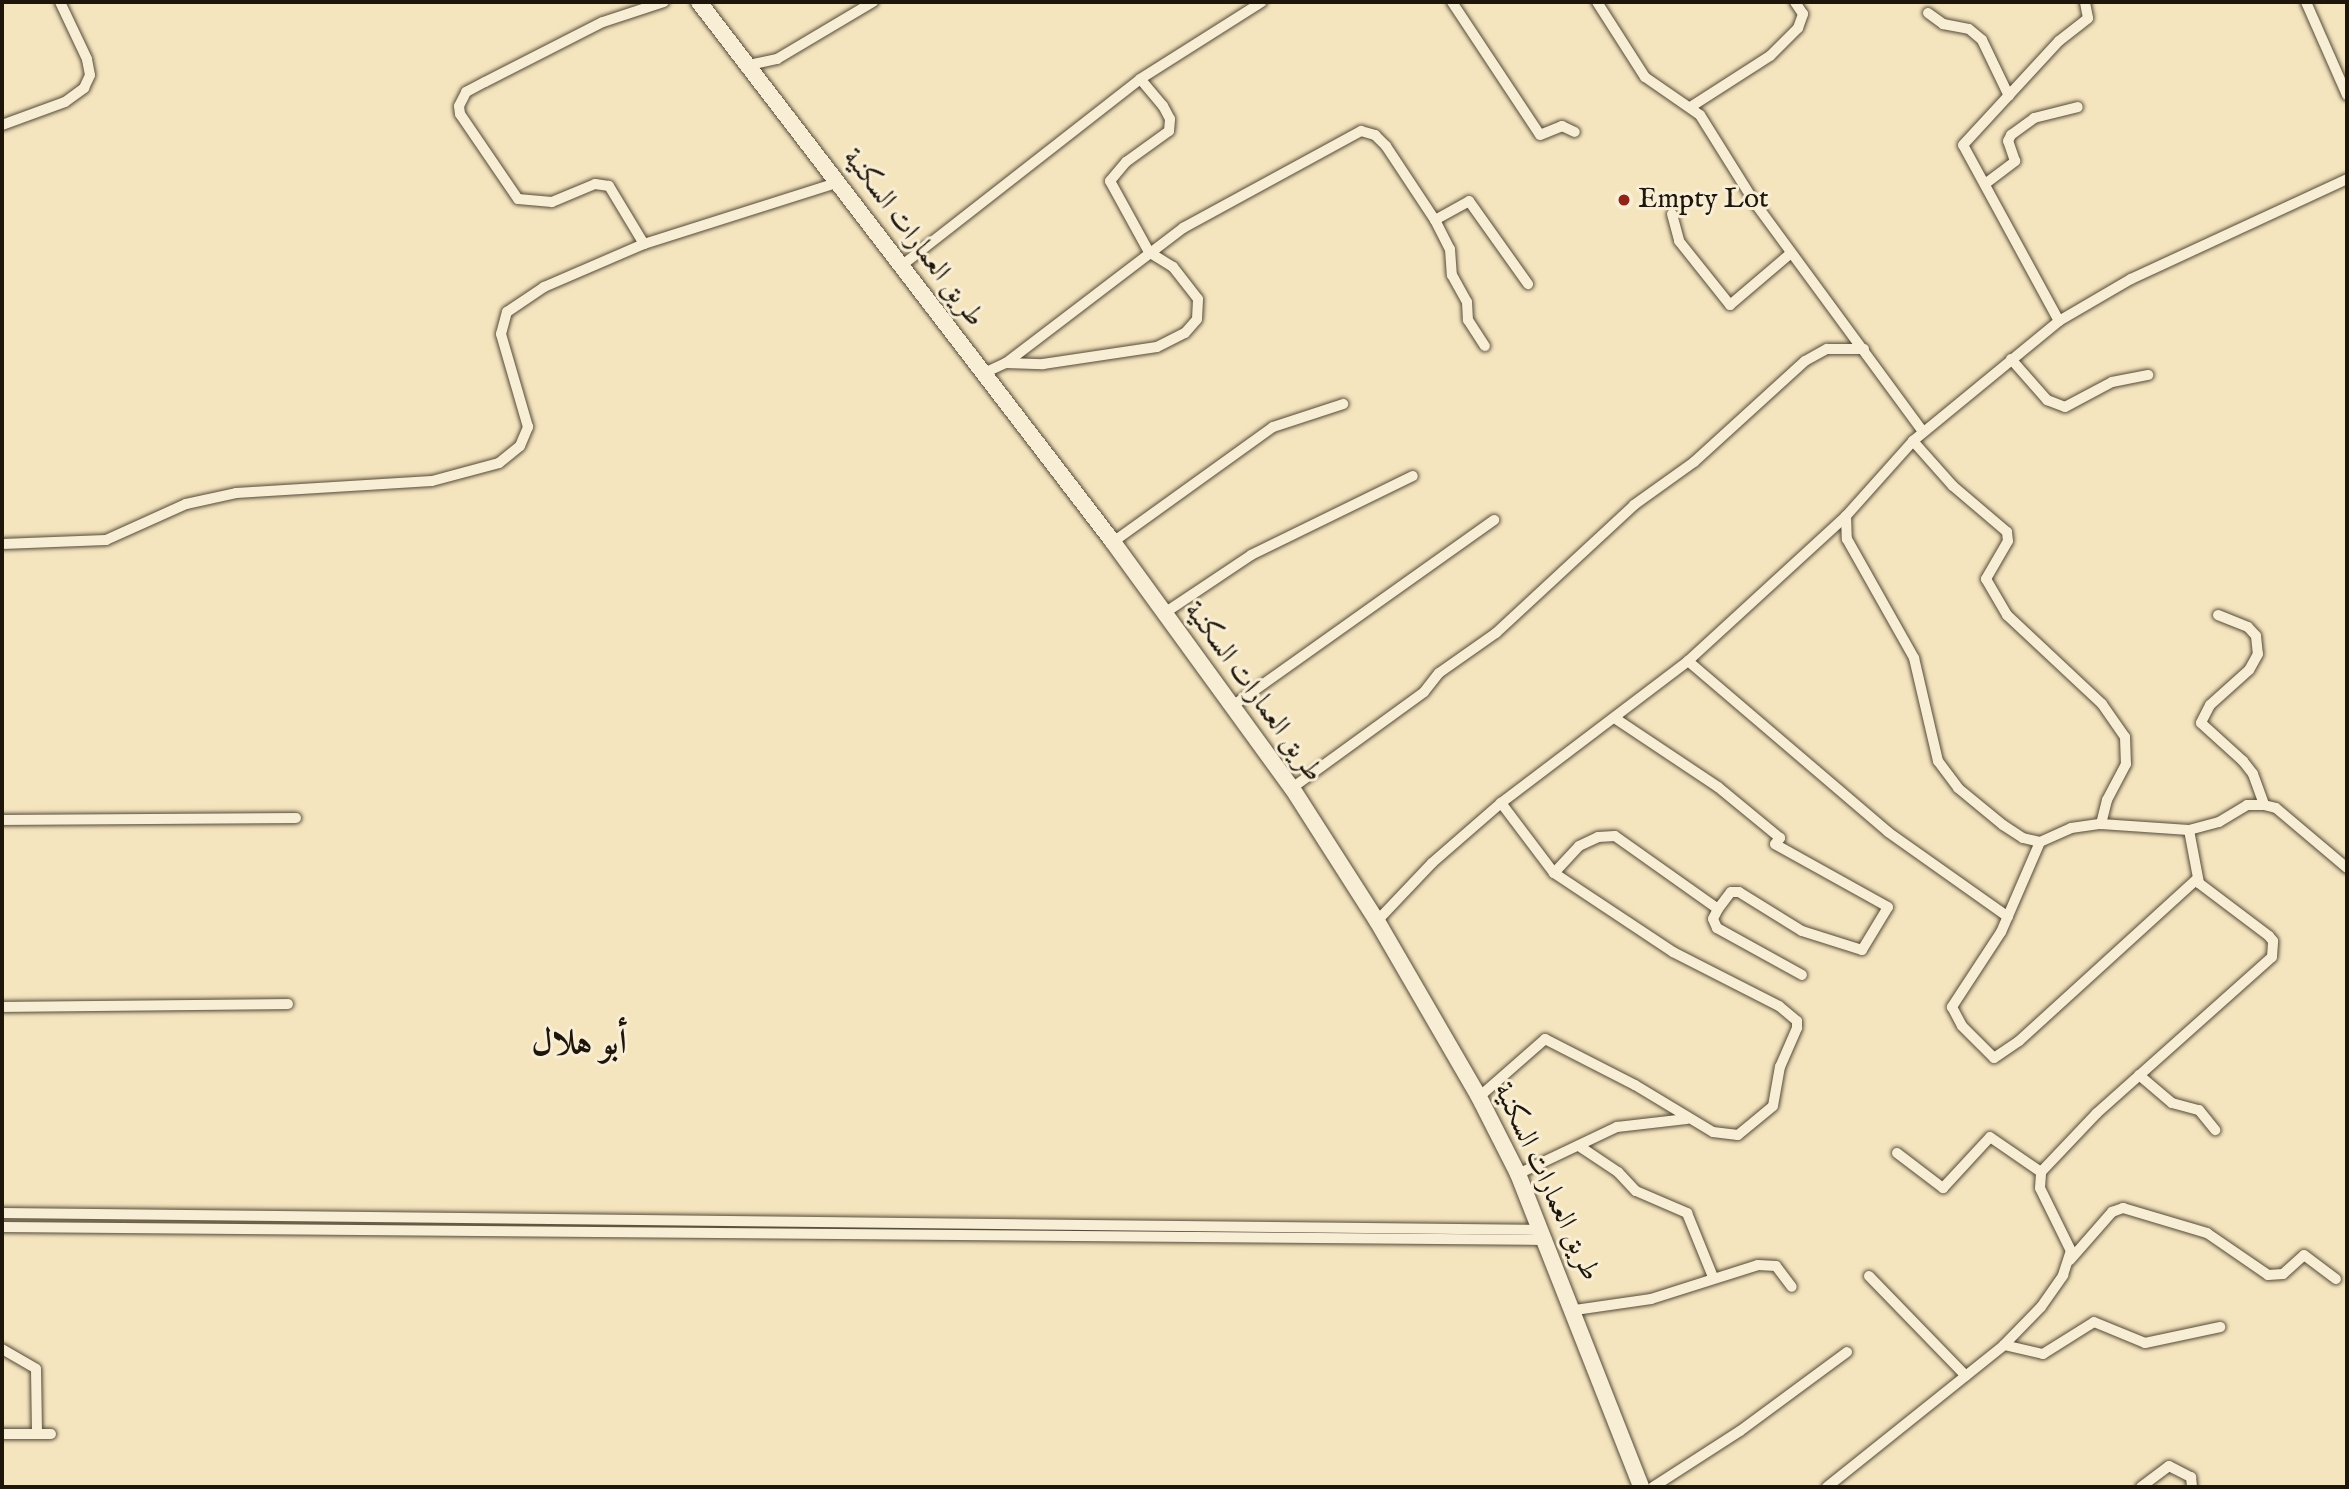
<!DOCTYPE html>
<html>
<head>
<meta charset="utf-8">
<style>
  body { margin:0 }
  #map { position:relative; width:2349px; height:1489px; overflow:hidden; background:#f5e5bf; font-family:"IM FELL English",Amiri,serif }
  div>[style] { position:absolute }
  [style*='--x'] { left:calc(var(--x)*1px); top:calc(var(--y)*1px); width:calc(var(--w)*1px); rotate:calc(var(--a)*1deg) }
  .roads { filter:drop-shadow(0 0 2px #544a38) drop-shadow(0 0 2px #544a38) }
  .street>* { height:10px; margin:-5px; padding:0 5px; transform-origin:5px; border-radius:5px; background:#f8eed5 }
  .secondary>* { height:16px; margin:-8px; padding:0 8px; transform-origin:8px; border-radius:8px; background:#f8eed5 }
  .dots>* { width:19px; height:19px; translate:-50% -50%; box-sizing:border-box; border:4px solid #f8eed5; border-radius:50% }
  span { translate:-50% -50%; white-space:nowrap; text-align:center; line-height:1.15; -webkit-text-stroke:6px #f8eed5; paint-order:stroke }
  .poi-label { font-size:28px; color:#1f160b }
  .left { translate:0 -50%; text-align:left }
  .street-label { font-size:28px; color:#1f160b }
  .district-label { font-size:35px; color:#1f160b; font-weight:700 }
  .frame { position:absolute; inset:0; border:4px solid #1f160b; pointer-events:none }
</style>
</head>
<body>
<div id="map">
  <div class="roads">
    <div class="street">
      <div style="--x:1452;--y:2;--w:159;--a:56.5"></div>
      <div style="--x:1540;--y:135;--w:24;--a:-22"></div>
      <div style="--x:1562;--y:126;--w:14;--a:25"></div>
      <div style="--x:1597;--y:2;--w:89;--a:57.4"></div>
      <div style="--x:1645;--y:77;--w:67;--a:34.6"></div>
      <div style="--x:1700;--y:115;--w:104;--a:58"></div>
      <div style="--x:1755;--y:203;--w:284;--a:53.7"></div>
      <div style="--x:2306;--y:2;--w:102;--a:66.2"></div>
      <div style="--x:1928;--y:13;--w:19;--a:36"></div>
      <div style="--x:1943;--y:24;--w:26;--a:11"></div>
      <div style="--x:1969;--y:29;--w:17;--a:40"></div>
      <div style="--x:1982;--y:40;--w:62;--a:64.3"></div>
      <div style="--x:749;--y:65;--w:29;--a:-12"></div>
      <div style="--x:777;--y:59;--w:112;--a:-30.7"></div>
      <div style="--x:1692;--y:106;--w:93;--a:-32.7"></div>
      <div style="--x:1770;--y:56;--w:40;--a:-45"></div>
      <div style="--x:1798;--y:28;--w:15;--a:-70"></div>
      <div style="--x:1803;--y:14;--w:14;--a:-124"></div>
      <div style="--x:2;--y:125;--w:67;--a:-20.1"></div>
      <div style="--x:65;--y:102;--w:24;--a:-36"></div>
      <div style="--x:84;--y:88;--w:14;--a:-65"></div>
      <div style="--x:90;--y:75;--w:16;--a:-101"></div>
      <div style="--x:87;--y:59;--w:63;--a:-115.3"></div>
      <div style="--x:1985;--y:184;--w:38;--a:-37"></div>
      <div style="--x:2015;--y:161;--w:21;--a:-109"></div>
      <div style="--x:2008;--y:141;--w:7;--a:-63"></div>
      <div style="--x:2011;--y:135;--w:29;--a:-36"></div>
      <div style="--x:2034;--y:118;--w:45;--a:-14"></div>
      <div style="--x:1672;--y:214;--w:28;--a:75"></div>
      <div style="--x:1679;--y:241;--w:82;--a:51.4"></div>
      <div style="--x:1730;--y:305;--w:79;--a:-40.4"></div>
      <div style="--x:1435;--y:220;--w:39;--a:-29"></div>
      <div style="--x:1469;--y:201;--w:102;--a:54.6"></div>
      <div style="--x:644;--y:244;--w:68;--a:-121.1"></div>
      <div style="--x:609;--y:186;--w:14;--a:-172"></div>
      <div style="--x:595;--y:184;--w:47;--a:157.3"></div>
      <div style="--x:552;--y:202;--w:34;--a:-175"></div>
      <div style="--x:518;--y:199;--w:103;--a:-124.3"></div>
      <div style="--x:460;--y:114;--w:8;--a:-97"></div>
      <div style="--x:459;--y:106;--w:16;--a:-63"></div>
      <div style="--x:466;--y:92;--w:21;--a:-28"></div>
      <div style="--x:485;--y:82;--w:132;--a:-27"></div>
      <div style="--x:603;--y:22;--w:64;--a:-18.2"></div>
      <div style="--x:901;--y:266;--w:303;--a:-38"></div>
      <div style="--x:1140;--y:79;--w:144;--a:-32.3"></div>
      <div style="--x:2059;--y:321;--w:200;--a:-118.6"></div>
      <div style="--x:1963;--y:145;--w:142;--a:-47.3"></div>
      <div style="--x:2059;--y:41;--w:37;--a:-38"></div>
      <div style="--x:2088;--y:18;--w:16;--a:-101"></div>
      <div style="--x:2011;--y:359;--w:55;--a:48.7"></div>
      <div style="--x:2047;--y:400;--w:19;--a:21"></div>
      <div style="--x:2065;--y:407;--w:53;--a:-28"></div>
      <div style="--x:2112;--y:382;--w:37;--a:-11"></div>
      <div style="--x:1006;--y:363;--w:37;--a:2"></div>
      <div style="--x:1043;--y:364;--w:115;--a:-8.5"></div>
      <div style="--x:1157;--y:347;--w:31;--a:-27"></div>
      <div style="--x:1185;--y:333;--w:18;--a:-49"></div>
      <div style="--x:1197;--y:319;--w:20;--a:-87"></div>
      <div style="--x:1198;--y:299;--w:41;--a:-128"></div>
      <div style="--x:1173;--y:267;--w:28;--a:-148"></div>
      <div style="--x:1149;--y:252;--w:81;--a:-118.8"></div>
      <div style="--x:1110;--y:181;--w:25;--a:-50"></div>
      <div style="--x:1126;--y:162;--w:53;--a:-35.8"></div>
      <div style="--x:1169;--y:131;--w:12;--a:-85"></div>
      <div style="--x:1170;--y:119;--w:15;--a:-118"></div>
      <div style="--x:1163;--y:106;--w:35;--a:-130"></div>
      <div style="--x:982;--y:374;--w:26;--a:-25"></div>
      <div style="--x:1006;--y:363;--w:223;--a:-37.3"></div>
      <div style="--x:1183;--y:228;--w:203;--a:-28.6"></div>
      <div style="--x:1361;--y:131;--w:15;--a:16"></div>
      <div style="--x:1375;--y:135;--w:16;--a:45"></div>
      <div style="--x:1386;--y:146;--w:89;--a:56.5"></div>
      <div style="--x:1435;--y:220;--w:33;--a:63"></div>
      <div style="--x:1450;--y:249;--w:26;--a:86"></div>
      <div style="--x:1452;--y:275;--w:31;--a:61"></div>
      <div style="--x:1467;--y:302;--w:18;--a:87"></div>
      <div style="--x:1468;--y:320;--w:31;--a:57"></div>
      <div style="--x:1913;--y:441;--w:60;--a:48.4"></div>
      <div style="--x:1953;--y:486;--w:71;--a:40.4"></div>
      <div style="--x:2007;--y:532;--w:9;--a:84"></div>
      <div style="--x:2008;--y:541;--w:44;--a:120.1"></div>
      <div style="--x:1986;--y:579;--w:42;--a:59.7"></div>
      <div style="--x:2007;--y:615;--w:130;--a:43.1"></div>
      <div style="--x:2102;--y:704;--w:40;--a:55.1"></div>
      <div style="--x:2125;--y:737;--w:27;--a:88"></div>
      <div style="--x:2126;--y:764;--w:41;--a:117.8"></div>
      <div style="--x:2107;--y:800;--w:25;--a:104"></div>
      <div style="--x:1846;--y:516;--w:23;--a:88"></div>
      <div style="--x:1847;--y:539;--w:137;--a:60.6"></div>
      <div style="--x:1914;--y:658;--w:106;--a:76.9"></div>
      <div style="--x:1938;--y:761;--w:34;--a:53"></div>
      <div style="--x:1958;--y:788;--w:58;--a:39.4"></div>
      <div style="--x:2003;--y:825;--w:24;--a:33"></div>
      <div style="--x:2023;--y:838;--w:17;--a:13"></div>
      <div style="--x:2040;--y:842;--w:34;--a:-24"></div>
      <div style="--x:2071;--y:828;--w:30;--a:-8"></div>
      <div style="--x:2101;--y:824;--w:88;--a:3.9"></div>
      <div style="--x:2189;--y:830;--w:31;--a:-15"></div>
      <div style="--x:2219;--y:822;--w:33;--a:-31"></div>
      <div style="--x:2247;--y:805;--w:17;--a:0"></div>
      <div style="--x:2264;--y:805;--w:12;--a:14"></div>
      <div style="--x:2276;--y:808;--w:93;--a:40.2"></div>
      <div style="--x:1113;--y:542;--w:197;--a:-35.7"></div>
      <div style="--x:1273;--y:427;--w:74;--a:-18.2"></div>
      <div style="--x:2;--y:544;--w:104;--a:-2.2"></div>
      <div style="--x:106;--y:540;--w:88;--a:-24.2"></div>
      <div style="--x:186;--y:504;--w:51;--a:-12.4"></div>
      <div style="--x:236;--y:493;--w:196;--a:-3.5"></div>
      <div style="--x:432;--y:481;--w:69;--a:-15"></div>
      <div style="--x:499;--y:463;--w:27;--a:-39"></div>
      <div style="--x:520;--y:446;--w:21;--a:-67"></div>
      <div style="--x:528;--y:427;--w:97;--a:-106.2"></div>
      <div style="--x:501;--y:334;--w:23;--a:-75"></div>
      <div style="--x:507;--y:312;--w:45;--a:-34"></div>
      <div style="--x:544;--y:287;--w:109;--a:-23.3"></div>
      <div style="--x:644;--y:244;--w:205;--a:-17.6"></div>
      <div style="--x:1163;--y:614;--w:106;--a:-33.8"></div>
      <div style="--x:1251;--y:555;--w:180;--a:-26"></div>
      <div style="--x:2218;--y:615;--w:32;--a:22"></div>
      <div style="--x:2248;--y:627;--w:12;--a:48"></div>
      <div style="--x:2256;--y:636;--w:18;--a:84"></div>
      <div style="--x:2258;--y:654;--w:18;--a:119"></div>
      <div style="--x:2249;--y:670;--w:52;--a:138.1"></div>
      <div style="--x:2210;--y:705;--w:20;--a:117"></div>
      <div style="--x:2201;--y:723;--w:57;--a:42.1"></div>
      <div style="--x:2243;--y:761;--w:16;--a:52"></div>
      <div style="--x:2253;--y:774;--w:33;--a:70"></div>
      <div style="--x:1688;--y:661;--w:263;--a:40.5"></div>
      <div style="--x:1888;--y:832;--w:147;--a:35.3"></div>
      <div style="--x:1231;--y:707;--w:323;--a:-35.4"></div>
      <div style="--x:1292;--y:788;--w:163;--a:-36"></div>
      <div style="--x:1424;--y:692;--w:24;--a:-52"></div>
      <div style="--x:1439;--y:673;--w:70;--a:-35.1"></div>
      <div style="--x:1496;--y:633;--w:188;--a:-42.8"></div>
      <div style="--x:1634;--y:505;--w:74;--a:-35.6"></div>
      <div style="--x:1694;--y:462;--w:150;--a:-42.3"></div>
      <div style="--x:1805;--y:361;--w:25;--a:-29"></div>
      <div style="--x:1827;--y:349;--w:37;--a:0"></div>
      <div style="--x:2;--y:820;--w:294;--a:-0.4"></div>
      <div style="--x:2040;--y:842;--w:98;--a:113.4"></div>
      <div style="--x:2001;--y:932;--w:90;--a:123.2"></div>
      <div style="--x:1952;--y:1007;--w:21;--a:62"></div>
      <div style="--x:1962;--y:1026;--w:45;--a:45"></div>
      <div style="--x:1994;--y:1058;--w:30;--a:-34"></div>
      <div style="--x:2019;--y:1041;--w:241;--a:-42.3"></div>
      <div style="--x:1554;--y:873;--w:37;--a:-47"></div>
      <div style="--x:1579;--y:846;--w:21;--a:-25"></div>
      <div style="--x:1598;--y:837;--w:17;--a:-3"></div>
      <div style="--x:1615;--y:836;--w:126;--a:35.3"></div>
      <div style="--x:1718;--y:909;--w:21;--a:-53"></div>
      <div style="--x:1731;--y:892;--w:8;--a:0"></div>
      <div style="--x:1739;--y:892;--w:74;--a:31.8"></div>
      <div style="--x:1802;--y:931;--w:63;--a:17.6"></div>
      <div style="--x:1862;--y:950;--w:50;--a:-58.8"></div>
      <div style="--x:1888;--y:907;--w:129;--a:-150.9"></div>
      <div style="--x:1775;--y:844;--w:8;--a:-50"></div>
      <div style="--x:1780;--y:838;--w:80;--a:-140.6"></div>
      <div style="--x:1718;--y:787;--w:123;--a:-146.3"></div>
      <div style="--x:1718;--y:909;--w:11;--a:117"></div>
      <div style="--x:1713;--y:919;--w:10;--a:66"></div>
      <div style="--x:1717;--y:928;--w:97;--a:28.9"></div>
      <div style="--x:1377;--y:921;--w:80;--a:-46.5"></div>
      <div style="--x:1432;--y:863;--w:91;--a:-41"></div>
      <div style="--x:1501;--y:803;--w:235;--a:-37.2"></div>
      <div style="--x:1688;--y:661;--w:214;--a:-42.5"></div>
      <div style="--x:1846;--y:516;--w:101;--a:-48.2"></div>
      <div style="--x:1913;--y:441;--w:189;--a:-39.4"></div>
      <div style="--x:2059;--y:321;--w:83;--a:-30.3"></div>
      <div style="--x:2131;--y:279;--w:238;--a:-24.8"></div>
      <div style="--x:2;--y:1007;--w:286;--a:-0.6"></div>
      <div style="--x:2139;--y:1075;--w:43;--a:40.3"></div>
      <div style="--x:2172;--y:1103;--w:28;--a:15"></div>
      <div style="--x:2199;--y:1110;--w:26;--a:51"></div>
      <div style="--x:1479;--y:1097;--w:88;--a:-41.3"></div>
      <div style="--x:1545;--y:1039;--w:101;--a:27.1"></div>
      <div style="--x:1635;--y:1085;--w:91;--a:31.1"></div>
      <div style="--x:1713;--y:1132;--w:25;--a:7"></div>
      <div style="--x:1738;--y:1135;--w:45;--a:-39.6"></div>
      <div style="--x:1773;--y:1106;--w:40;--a:-80"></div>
      <div style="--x:1780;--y:1067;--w:43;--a:-66.4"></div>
      <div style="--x:1797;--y:1028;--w:7;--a:-90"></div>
      <div style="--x:1797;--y:1021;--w:23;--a:-140"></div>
      <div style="--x:1779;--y:1006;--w:119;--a:-153"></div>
      <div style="--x:1673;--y:952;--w:143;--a:-146.4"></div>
      <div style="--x:1554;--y:873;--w:88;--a:-127.1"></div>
      <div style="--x:1579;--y:1146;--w:47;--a:33.7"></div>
      <div style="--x:1618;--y:1172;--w:26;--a:47"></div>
      <div style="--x:1636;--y:1191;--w:56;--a:23.3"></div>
      <div style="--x:1687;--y:1213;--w:69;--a:67.9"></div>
      <div style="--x:1897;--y:1153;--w:58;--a:37.3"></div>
      <div style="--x:1943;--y:1188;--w:69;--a:-47.3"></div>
      <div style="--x:1990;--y:1137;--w:62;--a:34.5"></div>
      <div style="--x:1518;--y:1174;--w:110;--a:-25.4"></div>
      <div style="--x:1617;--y:1127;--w:70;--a:-6.5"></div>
      <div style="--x:2;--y:1213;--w:1540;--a:0.63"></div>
      <div style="--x:2;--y:1227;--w:1545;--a:0.48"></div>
      <div style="--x:2070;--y:1260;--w:64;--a:-48.8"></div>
      <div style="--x:2112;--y:1212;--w:12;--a:-20"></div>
      <div style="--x:2123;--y:1208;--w:88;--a:16.6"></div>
      <div style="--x:2207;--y:1233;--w:74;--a:34.5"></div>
      <div style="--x:2268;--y:1275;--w:15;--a:-4"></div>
      <div style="--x:2283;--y:1274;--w:28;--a:-42"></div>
      <div style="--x:2304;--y:1255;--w:40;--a:37"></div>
      <div style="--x:1869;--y:1276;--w:139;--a:45.9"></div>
      <div style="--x:1575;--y:1310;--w:77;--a:-8.2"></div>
      <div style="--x:1651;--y:1299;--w:112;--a:-17.6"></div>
      <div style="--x:1758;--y:1265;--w:18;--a:3"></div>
      <div style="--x:1776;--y:1266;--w:26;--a:53"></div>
      <div style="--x:2004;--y:1345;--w:40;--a:13"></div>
      <div style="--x:2043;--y:1354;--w:60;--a:-32.1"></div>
      <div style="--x:2094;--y:1322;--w:55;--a:22.4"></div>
      <div style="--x:2145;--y:1343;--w:77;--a:-12"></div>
      <div style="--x:2;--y:1349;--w:39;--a:30"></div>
      <div style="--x:36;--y:1369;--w:65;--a:89.1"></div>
      <div style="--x:2;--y:1434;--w:49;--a:0"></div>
      <div style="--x:1653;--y:1487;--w:103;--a:-32.8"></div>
      <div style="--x:1740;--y:1431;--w:133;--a:-36.4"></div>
      <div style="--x:1827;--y:1487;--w:227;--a:-38.7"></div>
      <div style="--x:2004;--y:1345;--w:53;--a:-45.8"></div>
      <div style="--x:2041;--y:1307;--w:39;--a:-55"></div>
      <div style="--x:2063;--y:1275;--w:25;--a:-72"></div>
      <div style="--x:2071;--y:1251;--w:70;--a:-116.2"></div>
      <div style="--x:2040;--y:1188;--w:16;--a:-86"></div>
      <div style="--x:2041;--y:1172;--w:81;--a:-46.5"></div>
      <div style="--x:2097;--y:1113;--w:234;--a:-41.7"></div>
      <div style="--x:2272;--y:957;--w:16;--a:-86"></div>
      <div style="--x:2273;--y:941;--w:6;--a:-129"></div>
      <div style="--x:2269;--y:936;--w:88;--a:-142.9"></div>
      <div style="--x:2199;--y:883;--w:54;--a:-100.7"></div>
      <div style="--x:2141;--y:1487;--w:35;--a:-37"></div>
      <div style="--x:2169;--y:1466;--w:25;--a:27"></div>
      <div style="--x:2191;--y:1477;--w:10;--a:84"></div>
    </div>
    <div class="secondary">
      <div style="--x:699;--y:2;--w:680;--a:52.52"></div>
      <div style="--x:1113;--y:542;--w:304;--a:54"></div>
      <div style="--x:1292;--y:788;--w:158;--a:57.4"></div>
      <div style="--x:1377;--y:921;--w:203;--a:59.9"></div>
      <div style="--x:1479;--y:1097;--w:86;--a:63.1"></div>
      <div style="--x:1518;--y:1174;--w:336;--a:68.5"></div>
    </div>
  </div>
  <div class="dots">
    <div style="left:1624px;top:200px;background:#8f2418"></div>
  </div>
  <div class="poi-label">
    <span class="left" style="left:1638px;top:200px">Empty Lot</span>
  </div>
  <div class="street-label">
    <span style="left:913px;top:238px;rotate:53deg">طريق العمارات السكنية</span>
    <span style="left:1253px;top:692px;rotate:54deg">طريق العمارات السكنية</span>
    <span style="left:1546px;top:1182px;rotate:65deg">طريق العمارات السكنية</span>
  </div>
  <div class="district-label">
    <span style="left:579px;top:1044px">أبو هلال</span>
  </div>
  <div class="frame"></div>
</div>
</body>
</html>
